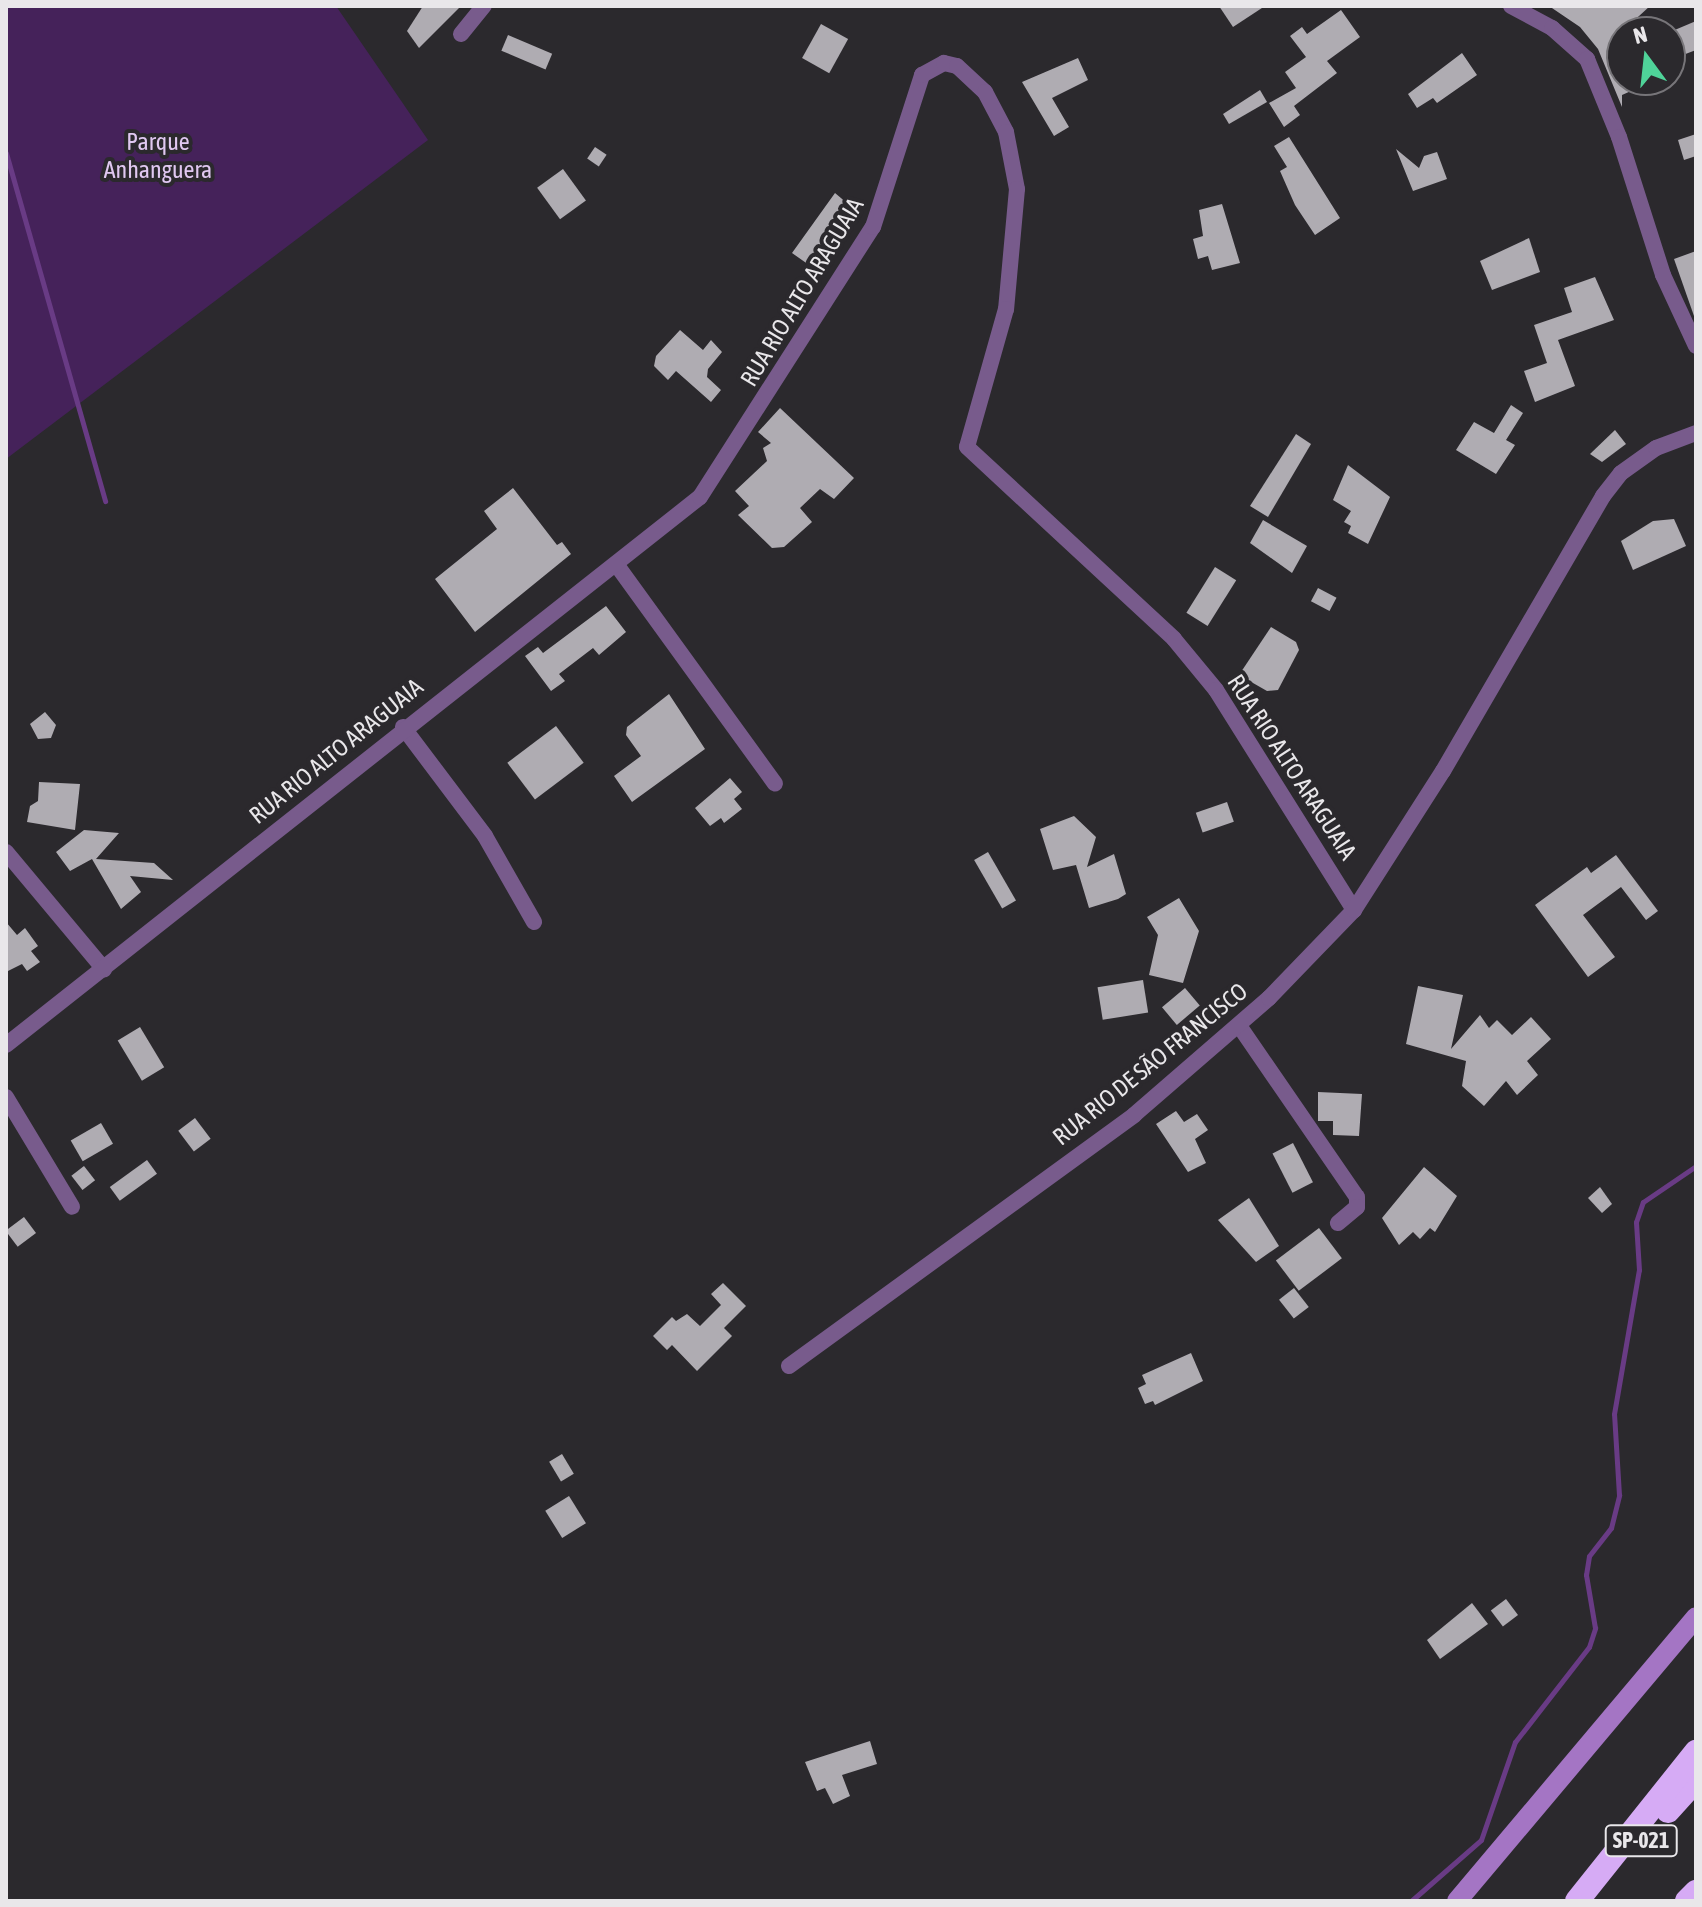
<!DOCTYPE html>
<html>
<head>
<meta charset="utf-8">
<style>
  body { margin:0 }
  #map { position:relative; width:1702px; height:1907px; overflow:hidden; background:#2b292d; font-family:"Asap Condensed",sans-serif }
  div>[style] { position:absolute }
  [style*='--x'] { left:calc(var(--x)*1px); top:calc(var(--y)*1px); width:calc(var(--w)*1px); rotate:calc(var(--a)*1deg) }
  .green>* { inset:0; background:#45225a }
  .stream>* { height:5px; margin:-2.5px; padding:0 2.5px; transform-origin:2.5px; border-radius:2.5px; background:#693b85 }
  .building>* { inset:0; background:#afacb2; transform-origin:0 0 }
  .minor>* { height:16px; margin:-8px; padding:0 8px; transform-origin:8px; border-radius:8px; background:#785b8c }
  .secondary>* { height:20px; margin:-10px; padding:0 10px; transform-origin:10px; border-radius:10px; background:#a475c4 }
  .motorway>* { height:24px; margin:-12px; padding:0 12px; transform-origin:12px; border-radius:12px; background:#d6abf5 }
  span { translate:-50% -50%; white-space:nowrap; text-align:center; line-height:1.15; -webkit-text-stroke:8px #2b292d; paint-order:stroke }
  .shield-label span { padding:2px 6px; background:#2b292d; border:2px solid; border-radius:6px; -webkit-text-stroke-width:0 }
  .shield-label { font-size:22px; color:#e9e7ea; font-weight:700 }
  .park-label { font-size:24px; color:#e0c8f1 }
  .street-label { font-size:24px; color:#e9e7ea }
  .frame { position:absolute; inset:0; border:8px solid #e9e7ea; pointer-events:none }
  .north { position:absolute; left:1606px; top:16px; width:80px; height:80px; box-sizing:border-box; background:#2b292d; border:2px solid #777579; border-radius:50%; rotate:345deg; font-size:22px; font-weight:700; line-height:32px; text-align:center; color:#e9e7ea }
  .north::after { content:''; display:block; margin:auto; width:28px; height:36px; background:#4fd399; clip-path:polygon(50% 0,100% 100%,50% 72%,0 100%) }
</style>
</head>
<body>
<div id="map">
  <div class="green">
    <div style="clip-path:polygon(6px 6px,336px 6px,428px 140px,6px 459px)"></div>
  </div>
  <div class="stream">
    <div style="--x:6;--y:153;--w:362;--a:74.1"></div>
    <div style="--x:1411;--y:1901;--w:93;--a:-41.1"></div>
    <div style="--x:1481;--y:1840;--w:104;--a:-70.9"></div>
    <div style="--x:1515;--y:1742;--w:120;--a:-52.1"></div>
    <div style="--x:1589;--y:1647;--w:20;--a:-72"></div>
    <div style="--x:1595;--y:1628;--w:54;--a:-99.6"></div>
    <div style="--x:1586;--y:1575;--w:19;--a:-81"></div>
    <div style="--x:1589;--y:1556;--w:36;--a:-52"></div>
    <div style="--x:1611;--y:1528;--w:34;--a:-76"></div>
    <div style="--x:1619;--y:1495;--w:81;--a:-93.5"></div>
    <div style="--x:1614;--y:1414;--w:146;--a:-80.2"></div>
    <div style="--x:1639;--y:1270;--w:48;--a:-93.6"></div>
    <div style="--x:1636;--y:1222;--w:21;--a:-71"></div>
    <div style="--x:1643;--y:1202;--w:64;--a:-34.2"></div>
  </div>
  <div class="building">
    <div style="clip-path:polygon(423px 6px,461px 6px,419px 48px,407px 31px)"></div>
    <div style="clip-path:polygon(1219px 6px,1265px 6px,1233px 27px)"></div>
    <div style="clip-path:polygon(1549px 6px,1650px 6px,1616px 37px,1622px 80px,1631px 91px,1622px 95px,1622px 107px,1598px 49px,1580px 27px)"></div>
    <div style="clip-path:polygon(1341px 10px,1360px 37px,1327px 61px,1337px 73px,1294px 106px,1300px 115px,1284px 127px,1269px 103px,1296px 88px,1285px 72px,1306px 57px,1290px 36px,1302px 27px,1307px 34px)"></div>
    <div style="clip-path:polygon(1696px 21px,1696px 50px,1675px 58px,1670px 32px)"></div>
    <div style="left:821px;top:24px;width:31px;height:39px;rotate:29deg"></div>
    <div style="left:508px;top:35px;width:48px;height:17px;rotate:23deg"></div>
    <div style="clip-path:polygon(1462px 53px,1477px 75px,1437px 103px,1433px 98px,1417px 108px,1408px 94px)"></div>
    <div style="clip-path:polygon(1078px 58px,1088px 80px,1052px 98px,1069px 127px,1054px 136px,1022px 82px)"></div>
    <div style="clip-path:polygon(1260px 90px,1267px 102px,1229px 124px,1223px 114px)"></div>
    <div style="clip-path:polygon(1696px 134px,1696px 156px,1684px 160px,1678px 140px)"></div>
    <div style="clip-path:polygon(1289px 137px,1340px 218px,1315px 235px,1295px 205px,1280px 171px,1287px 167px,1274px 146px)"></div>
    <div style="left:595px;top:147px;width:14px;height:14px;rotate:34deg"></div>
    <div style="clip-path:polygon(1396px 149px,1419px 168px,1424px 156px,1437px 152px,1447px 179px,1413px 191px)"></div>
    <div style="left:563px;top:169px;width:39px;height:32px;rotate:54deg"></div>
    <div style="clip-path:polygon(835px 193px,854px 209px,837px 229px,845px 234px,819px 272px,792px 253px)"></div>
    <div style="clip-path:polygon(1222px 204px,1240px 263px,1212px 270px,1208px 256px,1198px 259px,1193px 239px,1203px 236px,1199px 210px)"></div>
    <div style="clip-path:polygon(1529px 238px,1540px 272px,1492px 290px,1480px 261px)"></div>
    <div style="clip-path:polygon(1696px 251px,1696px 316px,1694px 316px,1674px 259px)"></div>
    <div style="clip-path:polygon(1595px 277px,1614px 320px,1558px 340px,1575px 386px,1535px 402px,1524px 371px,1547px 363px,1534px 325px,1572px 312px,1564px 288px)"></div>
    <div style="clip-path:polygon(680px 330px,703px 350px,711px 340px,722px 352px,708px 369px,707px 377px,721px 390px,711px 402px,676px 371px,668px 380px,654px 366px,656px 356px)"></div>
    <div style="clip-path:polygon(1511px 405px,1523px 413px,1506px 440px,1515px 445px,1496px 474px,1456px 450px,1474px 422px,1494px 433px)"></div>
    <div style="clip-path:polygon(780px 408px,854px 478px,834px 499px,820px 489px,800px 508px,812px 522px,784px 547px,772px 548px,738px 515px,749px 506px,735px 491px,767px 461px,763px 448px,771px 443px,758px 432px)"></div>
    <div style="clip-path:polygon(1615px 430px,1626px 444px,1602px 462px,1590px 454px)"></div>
    <div style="clip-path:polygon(1296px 434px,1311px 444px,1268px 517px,1250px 506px)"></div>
    <div style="clip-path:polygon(1348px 465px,1390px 497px,1368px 544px,1348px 533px,1351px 526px,1344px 522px,1351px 511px,1333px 500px)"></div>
    <div style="clip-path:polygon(513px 488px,557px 545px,562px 542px,571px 554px,475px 632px,435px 579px,497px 529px,484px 511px)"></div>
    <div style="clip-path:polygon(1674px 519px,1686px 546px,1633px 570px,1621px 541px,1653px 521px)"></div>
    <div style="clip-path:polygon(1263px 520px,1307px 546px,1292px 573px,1250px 543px)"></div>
    <div style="left:1215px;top:567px;width:25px;height:54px;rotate:32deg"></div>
    <div style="left:1318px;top:588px;width:21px;height:15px;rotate:28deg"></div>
    <div style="clip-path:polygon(606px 606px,626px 632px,599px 655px,593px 648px,559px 674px,565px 681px,551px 691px,525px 656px,538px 647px,543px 653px)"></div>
    <div style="clip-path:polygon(1271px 627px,1296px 642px,1299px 650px,1278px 690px,1267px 691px,1239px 675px)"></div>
    <div style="clip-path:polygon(669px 694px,705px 749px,632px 802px,614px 776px,641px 756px,626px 735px,627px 727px)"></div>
    <div style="clip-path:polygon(45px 712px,56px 725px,51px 738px,38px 739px,30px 724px)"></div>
    <div style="left:556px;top:726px;width:46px;height:61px;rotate:53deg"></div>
    <div style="clip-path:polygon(730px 778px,742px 792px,734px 799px,742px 809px,724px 823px,721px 818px,710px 826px,695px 808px)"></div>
    <div style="clip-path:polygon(39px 782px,80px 784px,75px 830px,27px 822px,30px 806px,38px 801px)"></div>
    <div style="left:1227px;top:802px;width:21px;height:33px;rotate:71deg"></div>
    <div style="clip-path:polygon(1074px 816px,1096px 837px,1087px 867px,1114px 854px,1126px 894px,1118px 899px,1089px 908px,1076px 865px,1053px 870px,1040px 829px)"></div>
    <div style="clip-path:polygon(84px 830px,119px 833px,96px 859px,154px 863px,173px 880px,130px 876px,141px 892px,121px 909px,92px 859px,70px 871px,56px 852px)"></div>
    <div style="left:988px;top:852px;width:56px;height:16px;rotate:60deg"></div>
    <div style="clip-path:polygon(1616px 855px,1658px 911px,1646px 920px,1621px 887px,1583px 915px,1615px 957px,1588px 977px,1535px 905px,1587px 867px,1591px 873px)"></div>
    <div style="clip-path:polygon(1179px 898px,1199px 931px,1183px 983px,1149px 975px,1158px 935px,1147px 917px)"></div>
    <div style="clip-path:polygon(6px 922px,17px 935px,25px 928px,38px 946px,31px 951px,40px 962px,27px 971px,22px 964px,6px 972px)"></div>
    <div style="left:1143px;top:980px;width:33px;height:46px;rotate:81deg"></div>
    <div style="clip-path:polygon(1418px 986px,1463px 995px,1451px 1049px,1480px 1015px,1489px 1028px,1497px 1020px,1512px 1035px,1531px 1017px,1551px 1039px,1527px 1061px,1538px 1075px,1517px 1095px,1506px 1081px,1484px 1106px,1462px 1086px,1466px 1061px,1406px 1044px)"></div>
    <div style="left:1185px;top:988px;width:23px;height:30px;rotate:50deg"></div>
    <div style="left:140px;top:1027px;width:47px;height:26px;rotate:59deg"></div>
    <div style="clip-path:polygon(1318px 1092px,1362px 1094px,1359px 1136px,1333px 1135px,1333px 1121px,1318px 1121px)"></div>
    <div style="clip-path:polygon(1176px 1111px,1184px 1122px,1197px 1114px,1208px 1130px,1195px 1139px,1206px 1163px,1188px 1172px,1156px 1124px)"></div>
    <div style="left:195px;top:1118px;width:26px;height:21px;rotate:53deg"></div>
    <div style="left:101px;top:1123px;width:24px;height:35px;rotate:60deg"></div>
    <div style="left:1293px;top:1143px;width:44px;height:23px;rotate:63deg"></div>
    <div style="left:147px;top:1160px;width:17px;height:46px;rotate:54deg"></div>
    <div style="left:84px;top:1166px;width:18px;height:16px;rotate:52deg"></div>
    <div style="clip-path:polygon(1424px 1167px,1457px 1196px,1435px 1232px,1430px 1228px,1420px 1239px,1413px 1232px,1399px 1245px,1382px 1218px)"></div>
    <div style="clip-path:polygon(1600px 1187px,1612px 1204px,1602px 1213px,1588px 1198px)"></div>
    <div style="clip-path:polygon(1249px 1198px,1279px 1246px,1256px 1262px,1218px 1220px)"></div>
    <div style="left:24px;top:1217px;width:20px;height:23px;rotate:53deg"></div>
    <div style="left:1319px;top:1228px;width:38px;height:54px;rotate:53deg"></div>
    <div style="clip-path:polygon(723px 1283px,746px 1306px,724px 1328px,732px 1336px,697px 1371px,672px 1345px,667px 1350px,653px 1336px,672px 1317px,676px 1321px,687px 1314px,700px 1326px,721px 1305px,711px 1294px)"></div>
    <div style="left:1294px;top:1288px;width:24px;height:19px;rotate:52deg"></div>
    <div style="clip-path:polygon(1191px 1353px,1203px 1381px,1155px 1405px,1153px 1401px,1145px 1404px,1138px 1388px,1146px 1384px,1142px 1375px)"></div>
    <div style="left:562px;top:1454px;width:23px;height:15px;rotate:59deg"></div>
    <div style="left:569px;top:1496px;width:32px;height:28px;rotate:58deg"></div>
    <div style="left:1506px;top:1599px;width:20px;height:19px;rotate:53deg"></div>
    <div style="clip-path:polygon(1472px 1603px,1488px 1624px,1440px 1659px,1427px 1640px)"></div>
    <div style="clip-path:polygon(870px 1741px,877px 1764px,842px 1775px,850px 1796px,833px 1804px,825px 1788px,817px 1791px,805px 1762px)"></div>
  </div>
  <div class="minor">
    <div style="--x:1511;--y:6;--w:47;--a:28.2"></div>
    <div style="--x:1552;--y:28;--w:47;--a:41.5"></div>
    <div style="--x:1587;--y:59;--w:84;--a:67.7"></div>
    <div style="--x:1619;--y:137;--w:145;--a:72.3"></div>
    <div style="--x:1663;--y:275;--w:78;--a:65.1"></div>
    <div style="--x:461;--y:34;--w:36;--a:-51"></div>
    <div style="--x:616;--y:564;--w:271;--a:54.1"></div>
    <div style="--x:403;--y:727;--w:136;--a:53"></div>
    <div style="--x:485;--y:836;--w:99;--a:60.3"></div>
    <div style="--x:6;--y:852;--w:153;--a:50.1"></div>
    <div style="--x:1240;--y:1027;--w:206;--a:55.5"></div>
    <div style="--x:1357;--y:1197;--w:10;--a:90"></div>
    <div style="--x:1357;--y:1207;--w:25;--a:140"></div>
    <div style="--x:6;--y:1045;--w:884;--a:-38.3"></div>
    <div style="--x:700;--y:497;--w:321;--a:-57.4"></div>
    <div style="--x:873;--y:227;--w:160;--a:-72.1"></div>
    <div style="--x:922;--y:75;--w:25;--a:-29"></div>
    <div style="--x:944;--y:63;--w:13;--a:13"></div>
    <div style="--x:957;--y:66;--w:38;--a:43"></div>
    <div style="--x:985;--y:92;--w:45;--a:62.3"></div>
    <div style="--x:1006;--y:132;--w:58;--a:79.1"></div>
    <div style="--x:1017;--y:189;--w:121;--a:95.2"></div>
    <div style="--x:1006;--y:309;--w:143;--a:105.8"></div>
    <div style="--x:967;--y:447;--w:282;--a:42.8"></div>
    <div style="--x:1174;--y:639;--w:66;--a:50.5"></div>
    <div style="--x:1216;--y:690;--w:260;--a:57.9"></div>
    <div style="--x:6;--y:1097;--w:128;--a:59"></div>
    <div style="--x:789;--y:1366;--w:427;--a:-36"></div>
    <div style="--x:1134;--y:1115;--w:179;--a:-40.9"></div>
    <div style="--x:1269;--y:998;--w:122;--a:-46"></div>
    <div style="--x:1354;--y:910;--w:165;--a:-57.4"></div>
    <div style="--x:1443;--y:771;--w:318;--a:-59.8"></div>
    <div style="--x:1603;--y:496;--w:29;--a:-52"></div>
    <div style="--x:1621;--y:473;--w:43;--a:-35.5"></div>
    <div style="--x:1656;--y:448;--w:43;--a:-20.6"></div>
  </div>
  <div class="secondary">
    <div style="--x:1457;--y:1901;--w:371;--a:-49.9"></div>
  </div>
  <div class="motorway">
    <div style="--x:1668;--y:1811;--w:42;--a:-47.9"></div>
    <div style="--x:1577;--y:1901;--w:191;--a:-51.4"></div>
    <div style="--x:1687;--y:1901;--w:13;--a:-45"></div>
  </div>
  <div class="shield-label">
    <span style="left:1641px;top:1841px">SP-021</span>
  </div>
  <div class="park-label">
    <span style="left:158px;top:156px">Parque<br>Anhanguera</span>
  </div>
  <div class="street-label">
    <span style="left:802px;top:292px;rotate:-59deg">RUA RIO ALTO ARAGUAIA</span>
    <span style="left:336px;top:751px;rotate:-39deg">RUA RIO ALTO ARAGUAIA</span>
    <span style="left:1292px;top:767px;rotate:57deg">RUA RIO ALTO ARAGUAIA</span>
    <span style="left:1150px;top:1064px;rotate:-39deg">RUA RIO DE SÃO FRANCISCO</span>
  </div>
  <div class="frame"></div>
  <div class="north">N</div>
</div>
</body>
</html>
